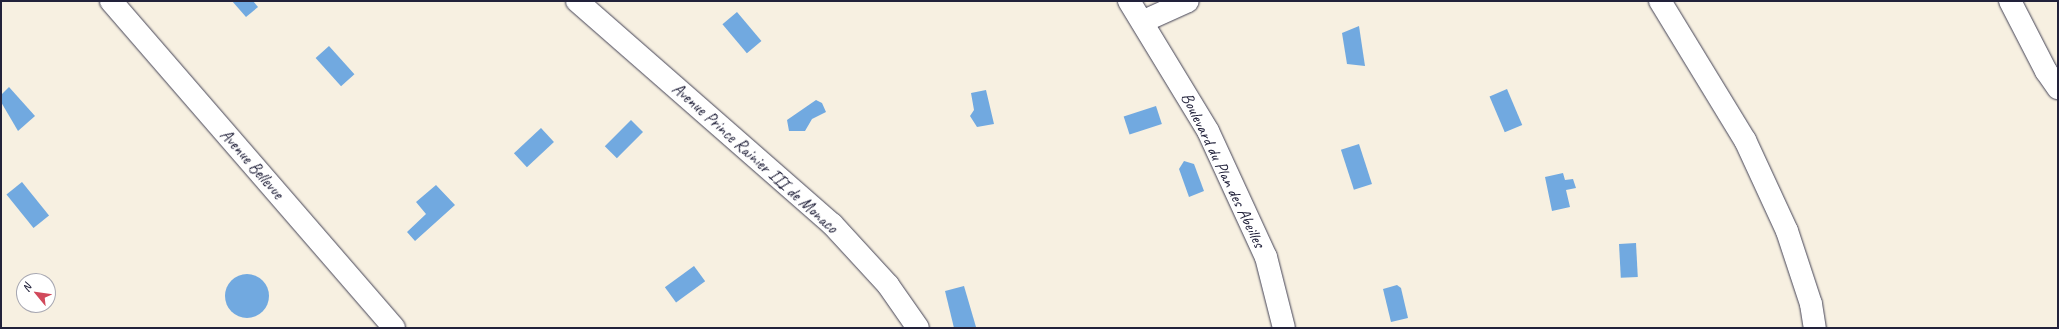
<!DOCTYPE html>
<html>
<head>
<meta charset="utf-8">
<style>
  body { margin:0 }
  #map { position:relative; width:2059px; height:329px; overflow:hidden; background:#f7f0e1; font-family:Caveat,sans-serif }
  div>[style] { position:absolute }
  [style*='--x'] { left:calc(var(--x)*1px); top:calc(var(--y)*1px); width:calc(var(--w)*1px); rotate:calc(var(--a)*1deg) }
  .water>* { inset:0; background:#71a9e0; transform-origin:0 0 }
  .round { border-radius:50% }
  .roads { filter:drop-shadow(0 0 1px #424154) drop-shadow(0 0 1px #424154) }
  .minor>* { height:22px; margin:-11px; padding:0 11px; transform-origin:11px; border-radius:11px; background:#fff }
  .tertiary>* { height:22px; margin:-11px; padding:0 11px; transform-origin:11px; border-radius:11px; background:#fff }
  span { translate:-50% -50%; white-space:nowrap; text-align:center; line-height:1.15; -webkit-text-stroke:3px #fff; paint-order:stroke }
  .street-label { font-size:17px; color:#22223b }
  .frame { position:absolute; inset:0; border:2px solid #22223b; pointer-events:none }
  .north { position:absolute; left:16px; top:273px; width:40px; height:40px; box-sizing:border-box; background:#fff; border:1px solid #a7a7b1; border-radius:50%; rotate:299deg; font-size:11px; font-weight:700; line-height:16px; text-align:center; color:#22223b }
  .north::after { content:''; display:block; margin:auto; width:14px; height:18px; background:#d1495b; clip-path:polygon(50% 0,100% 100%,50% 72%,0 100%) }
</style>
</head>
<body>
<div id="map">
  <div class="water">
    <div style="clip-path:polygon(232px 1px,253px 1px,258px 7px,246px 17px)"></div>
    <div style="left:737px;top:12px;width:38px;height:19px;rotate:50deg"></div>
    <div style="clip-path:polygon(1359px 26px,1365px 66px,1347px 64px,1342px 33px)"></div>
    <div style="left:329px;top:46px;width:38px;height:18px;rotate:48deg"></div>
    <div style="clip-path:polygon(9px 87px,35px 116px,18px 131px,1px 102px,1px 95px)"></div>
    <div style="left:1507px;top:89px;width:39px;height:19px;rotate:67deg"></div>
    <div style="clip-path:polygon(986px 90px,994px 124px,977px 127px,970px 116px,974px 110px,971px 93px)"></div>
    <div style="clip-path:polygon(816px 100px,822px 103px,826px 112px,812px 119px,805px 131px,789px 131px,787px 120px)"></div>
    <div style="left:1156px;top:106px;width:19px;height:34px;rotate:72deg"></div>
    <div style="left:631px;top:120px;width:17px;height:37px;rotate:45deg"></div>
    <div style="left:541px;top:128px;width:19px;height:37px;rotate:47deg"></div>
    <div style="left:1359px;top:144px;width:42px;height:19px;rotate:72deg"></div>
    <div style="clip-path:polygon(1184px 161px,1194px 164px,1204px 191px,1189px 197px,1179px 169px)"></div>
    <div style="clip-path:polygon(1563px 173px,1565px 180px,1573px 179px,1576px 188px,1566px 190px,1570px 207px,1552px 211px,1545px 177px)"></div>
    <div style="left:22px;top:182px;width:43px;height:20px;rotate:51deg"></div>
    <div style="clip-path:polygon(436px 185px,455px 205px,415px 241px,407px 232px,426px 214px,416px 202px)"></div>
    <div style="left:1636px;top:243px;width:34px;height:17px;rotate:87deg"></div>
    <div style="left:694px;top:266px;width:19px;height:36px;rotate:54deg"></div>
    <div class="round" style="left:225px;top:274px;width:44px;height:44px"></div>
    <div style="clip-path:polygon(1397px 285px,1401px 288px,1408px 318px,1391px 322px,1383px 289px)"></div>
    <div style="clip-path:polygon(964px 286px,976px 327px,954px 328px,945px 291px)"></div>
  </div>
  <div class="roads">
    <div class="minor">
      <div style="--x:111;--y:1;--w:432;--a:49.1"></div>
      <div style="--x:577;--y:1;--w:339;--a:41.2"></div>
      <div style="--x:832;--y:224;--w:83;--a:47.4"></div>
      <div style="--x:888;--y:285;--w:52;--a:55.1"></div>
      <div style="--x:1129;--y:1;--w:152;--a:58.7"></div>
      <div style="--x:1208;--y:131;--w:139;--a:65.3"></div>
      <div style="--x:1266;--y:257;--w:73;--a:75.8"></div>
      <div style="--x:2010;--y:1;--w:79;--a:62.8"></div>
      <div style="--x:2046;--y:71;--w:21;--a:55"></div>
      <div style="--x:1144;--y:21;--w:48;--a:-24.4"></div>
    </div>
    <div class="tertiary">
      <div style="--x:1660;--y:1;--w:163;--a:58.6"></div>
      <div style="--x:1745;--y:140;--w:100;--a:65.2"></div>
      <div style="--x:1787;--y:231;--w:77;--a:71.8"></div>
      <div style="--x:1811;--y:304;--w:24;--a:81"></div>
    </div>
  </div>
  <div class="street-label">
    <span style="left:755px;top:158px;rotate:42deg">Avenue Prince Rainier III de Monaco</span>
    <span style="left:252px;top:164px;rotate:49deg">Avenue Bellevue</span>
    <span style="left:1223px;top:170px;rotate:64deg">Boulevard du Plan des Abeilles</span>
  </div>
  <div class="frame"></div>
  <div class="north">N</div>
</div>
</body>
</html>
